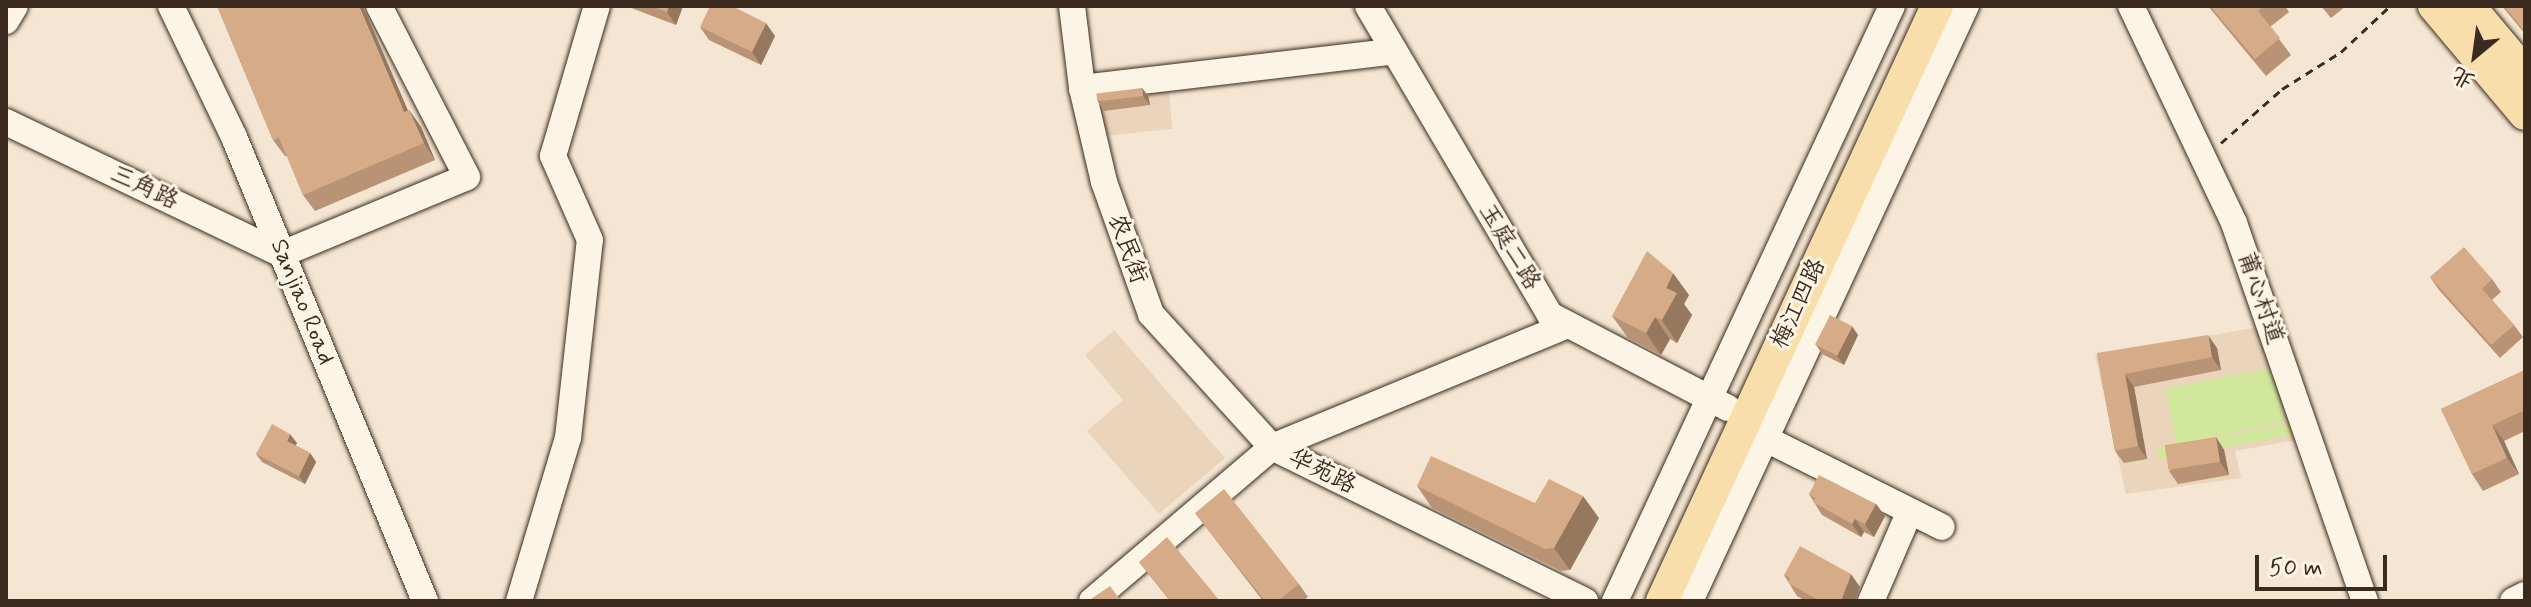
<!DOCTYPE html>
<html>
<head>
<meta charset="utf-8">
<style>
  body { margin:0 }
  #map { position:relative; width:2531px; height:607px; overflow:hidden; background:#f4e6d2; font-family:Mynerve,"LXGW WenKai TC",sans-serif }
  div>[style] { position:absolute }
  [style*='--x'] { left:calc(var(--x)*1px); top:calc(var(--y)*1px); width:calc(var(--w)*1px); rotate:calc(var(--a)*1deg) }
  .built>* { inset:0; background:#ebd4bc; transform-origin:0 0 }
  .green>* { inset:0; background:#d1e79c }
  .path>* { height:3px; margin-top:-1.5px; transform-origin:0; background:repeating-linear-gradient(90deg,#3b2a1e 0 8px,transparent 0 14px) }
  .roads { filter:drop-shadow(0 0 2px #3b2a1e) drop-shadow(0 0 2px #3b2a1e) }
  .minor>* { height:26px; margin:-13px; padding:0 13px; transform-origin:13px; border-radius:13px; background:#fcf5e5 }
  .major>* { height:32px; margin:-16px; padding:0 16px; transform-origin:16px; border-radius:16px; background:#f8deab }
  .wall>* { inset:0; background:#b89375 }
  .shaded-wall>* { inset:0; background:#96785f }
  .building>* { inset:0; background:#d6ab88; transform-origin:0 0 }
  span { translate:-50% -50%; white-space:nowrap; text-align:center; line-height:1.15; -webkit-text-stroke:6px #fcf5e5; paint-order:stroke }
  .street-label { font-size:24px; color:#3b2a1e }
  .frame { position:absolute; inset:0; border:8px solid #3b2a1e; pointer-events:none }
  .north { position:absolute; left:2435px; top:16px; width:80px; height:80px; -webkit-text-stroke:6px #fcf5e5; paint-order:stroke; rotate:209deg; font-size:22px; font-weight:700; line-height:32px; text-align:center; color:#3b2a1e }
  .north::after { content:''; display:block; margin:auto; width:28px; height:36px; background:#3b2a1e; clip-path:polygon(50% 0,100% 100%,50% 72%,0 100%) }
  .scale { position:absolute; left:2255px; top:555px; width:132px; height:36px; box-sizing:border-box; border:4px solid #3b2a1e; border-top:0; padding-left:10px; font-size:24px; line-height:28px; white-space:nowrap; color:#3b2a1e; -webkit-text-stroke:6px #fcf5e5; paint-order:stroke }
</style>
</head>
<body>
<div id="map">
  <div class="built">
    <div style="left:1168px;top:85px;width:44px;height:76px;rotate:84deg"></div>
    <div style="clip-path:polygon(2269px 325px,2308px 438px,2235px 451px,2241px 478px,2126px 494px,2095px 356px)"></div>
    <div style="clip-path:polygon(1114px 330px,1225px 458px,1159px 514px,1087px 431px,1123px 400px,1085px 355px)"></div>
  </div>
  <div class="green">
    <div style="clip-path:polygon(2274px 368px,2285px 422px,2177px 444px,2301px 422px,2303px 433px,2159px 459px,2157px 448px,2176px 444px,2165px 388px)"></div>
  </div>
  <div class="path">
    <div style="--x:2221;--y:143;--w:81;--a:-41.5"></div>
    <div style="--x:2282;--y:89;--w:70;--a:-32.1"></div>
    <div style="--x:2341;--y:52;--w:67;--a:-43.2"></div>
  </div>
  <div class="roads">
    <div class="minor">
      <div style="--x:171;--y:6;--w:145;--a:64.3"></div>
      <div style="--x:234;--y:137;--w:502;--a:67.63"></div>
      <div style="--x:1072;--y:6;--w:83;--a:83"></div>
      <div style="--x:1082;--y:88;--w:97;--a:76.8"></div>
      <div style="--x:1104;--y:182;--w:140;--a:70.4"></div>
      <div style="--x:1151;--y:314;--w:180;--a:47.7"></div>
      <div style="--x:1272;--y:447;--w:320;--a:-22.4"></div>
      <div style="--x:1368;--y:6;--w:359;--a:59.5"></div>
      <div style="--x:1550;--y:315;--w:201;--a:27.6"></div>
      <div style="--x:2131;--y:6;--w:240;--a:64.6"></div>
      <div style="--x:2234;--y:223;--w:400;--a:70.9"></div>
      <div style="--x:6;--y:21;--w:17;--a:-59"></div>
      <div style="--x:1082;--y:88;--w:310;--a:-6.7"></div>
      <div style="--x:6;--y:122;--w:306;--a:25.6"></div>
      <div style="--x:282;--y:254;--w:200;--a:-22.6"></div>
      <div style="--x:467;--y:177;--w:192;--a:-117.2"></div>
      <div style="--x:1752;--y:432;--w:212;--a:26.6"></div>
      <div style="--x:519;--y:601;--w:170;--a:-73.3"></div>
      <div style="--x:568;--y:438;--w:199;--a:-83.7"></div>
      <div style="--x:590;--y:240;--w:92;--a:-113.8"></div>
      <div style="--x:553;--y:156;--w:156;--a:-73.7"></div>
      <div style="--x:1092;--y:601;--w:237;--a:-40.5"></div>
      <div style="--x:1272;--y:447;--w:349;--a:26.2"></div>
      <div style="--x:1615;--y:601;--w:656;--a:-65.04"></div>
      <div style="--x:1690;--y:601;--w:656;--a:-65.12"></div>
      <div style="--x:1871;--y:601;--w:98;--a:-66.6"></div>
      <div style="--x:2513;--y:601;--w:13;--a:-27"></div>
    </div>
    <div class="major">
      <div style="--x:2434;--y:6;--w:141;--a:49.9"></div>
      <div style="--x:2469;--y:6;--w:87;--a:50.1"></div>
      <div style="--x:1662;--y:601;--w:655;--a:-65.19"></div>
    </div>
  </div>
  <div class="wall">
    <div style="clip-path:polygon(217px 6px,408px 111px,409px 110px,421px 127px,435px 160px,315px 211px,303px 195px,287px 156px,285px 156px,273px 140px)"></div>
    <div style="clip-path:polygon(626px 6px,683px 6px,676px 25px)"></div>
    <div style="clip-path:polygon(2208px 6px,2285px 6px,2289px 12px,2270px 27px,2291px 55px,2266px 76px)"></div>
    <div style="clip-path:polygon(2321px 6px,2346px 6px,2331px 18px)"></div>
    <div style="clip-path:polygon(2502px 6px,2525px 6px,2525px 34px)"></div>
    <div style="clip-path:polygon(700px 27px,775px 36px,761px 65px,709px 40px)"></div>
    <div style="clip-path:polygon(1142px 88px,1148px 96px,1150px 105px,1104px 111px,1098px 102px)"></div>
    <div style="clip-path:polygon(2430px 277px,2492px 279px,2501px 292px,2492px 300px,2514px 325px,2523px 337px,2500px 358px,2439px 290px)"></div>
    <div style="clip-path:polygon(1689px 295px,1684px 304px,1692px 315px,1677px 343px,1670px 339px,1661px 355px,1628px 338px,1612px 316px)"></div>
    <div style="clip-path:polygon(1858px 335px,1844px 365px,1822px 354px,1816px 345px)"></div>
    <div style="clip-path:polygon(2217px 348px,2221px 370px,2134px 387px,2147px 459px,2124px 463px,2115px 451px,2097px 353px)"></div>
    <div style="clip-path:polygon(2525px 370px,2525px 431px,2504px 441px,2519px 474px,2483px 491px,2472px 474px,2441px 409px)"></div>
    <div style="clip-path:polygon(2216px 437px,2224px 450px,2229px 475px,2178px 484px,2169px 471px)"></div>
    <div style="clip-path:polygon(297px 443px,295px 445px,310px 453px,316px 462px,305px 484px,262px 462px,256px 454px)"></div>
    <div style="clip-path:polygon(1417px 486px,1535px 503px,1599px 518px,1570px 570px,1561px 571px,1432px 508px)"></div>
    <div style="clip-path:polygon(1809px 494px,1876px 504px,1885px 516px,1874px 537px,1864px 532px,1861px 537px,1822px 515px)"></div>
    <div style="clip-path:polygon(1195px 513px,1299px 584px,1308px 597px,1303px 601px,1263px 601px)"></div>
    <div style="clip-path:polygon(1139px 562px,1220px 601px,1170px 601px)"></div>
    <div style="clip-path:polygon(1784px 575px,1860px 587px,1855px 601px,1806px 601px,1797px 596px)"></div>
  </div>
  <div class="shaded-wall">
    <div style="clip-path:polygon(359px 6px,363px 6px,416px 129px,404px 112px)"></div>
    <div style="clip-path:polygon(669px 6px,683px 6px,676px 25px,667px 12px)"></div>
    <div style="clip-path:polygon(766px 23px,775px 36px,761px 65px,752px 52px)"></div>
    <div style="clip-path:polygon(1142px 88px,1148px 96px,1150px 105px,1143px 96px)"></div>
    <div style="clip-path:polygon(409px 110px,421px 127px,435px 160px,424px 143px)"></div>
    <div style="clip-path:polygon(1673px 273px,1689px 295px,1684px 304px,1692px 315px,1677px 343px,1662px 320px,1666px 288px)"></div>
    <div style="clip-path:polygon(1655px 317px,1670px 339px,1661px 355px,1646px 333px)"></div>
    <div style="clip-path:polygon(1852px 326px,1858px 335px,1844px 365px,1837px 356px)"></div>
    <div style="clip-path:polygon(2208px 335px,2217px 348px,2221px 370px,2212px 357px)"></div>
    <div style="clip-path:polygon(2125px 374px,2134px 387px,2147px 459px,2138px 446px)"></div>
    <div style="clip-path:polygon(2492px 425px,2504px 441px,2519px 474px,2507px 458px)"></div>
    <div style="clip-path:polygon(290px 434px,297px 443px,293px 450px,287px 441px)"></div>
    <div style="clip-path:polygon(2216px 437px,2224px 450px,2229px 475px,2220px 462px)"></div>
    <div style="clip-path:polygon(310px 453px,316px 462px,305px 484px,299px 476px)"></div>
    <div style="clip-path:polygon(1583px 496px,1599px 518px,1570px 570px,1554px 548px)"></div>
    <div style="clip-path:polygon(1876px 504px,1885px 516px,1874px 537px,1865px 524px)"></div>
    <div style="clip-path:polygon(1855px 519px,1864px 532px,1861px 537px,1852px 524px)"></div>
    <div style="clip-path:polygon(1851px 574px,1860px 587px,1855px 601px,1841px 601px)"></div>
  </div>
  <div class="building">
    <div style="clip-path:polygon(217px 6px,359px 6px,404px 112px,409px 110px,424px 143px,303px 195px,279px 138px,273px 140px)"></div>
    <div style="clip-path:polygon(651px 6px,669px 6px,667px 12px)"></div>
    <div style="clip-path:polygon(710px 6px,732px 6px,766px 23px,752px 52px,700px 27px)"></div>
    <div style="clip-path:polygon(2210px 6px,2264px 6px,2258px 11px,2280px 38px,2255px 59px)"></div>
    <div style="clip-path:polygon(2504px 6px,2525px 6px,2525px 32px)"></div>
    <div style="left:1142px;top:88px;width:8px;height:46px;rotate:83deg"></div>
    <div style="clip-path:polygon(2464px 247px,2492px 279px,2482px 289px,2514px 325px,2491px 345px,2430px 277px)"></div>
    <div style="clip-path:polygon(1647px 251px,1673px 273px,1666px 288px,1677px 293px,1662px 320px,1655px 317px,1646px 333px,1612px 316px)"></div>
    <div style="left:1830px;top:315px;width:25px;height:33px;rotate:27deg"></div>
    <div style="clip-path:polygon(2208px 335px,2212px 357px,2125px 374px,2138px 446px,2115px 451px,2097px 353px)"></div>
    <div style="clip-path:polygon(2525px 370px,2525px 410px,2492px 425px,2507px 458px,2472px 474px,2441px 409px)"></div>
    <div style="clip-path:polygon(272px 424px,290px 434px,287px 441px,310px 453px,299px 476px,256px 454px)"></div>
    <div style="left:2216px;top:437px;width:25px;height:52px;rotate:81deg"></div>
    <div style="clip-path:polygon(1431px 456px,1535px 503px,1549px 479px,1583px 496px,1554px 548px,1545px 549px,1417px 486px)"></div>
    <div style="clip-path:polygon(1819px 475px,1876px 504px,1865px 524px,1855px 519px,1852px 524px,1813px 502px,1815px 498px,1809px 494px)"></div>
    <div style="clip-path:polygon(1224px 489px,1299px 584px,1278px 601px,1265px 601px,1195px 513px)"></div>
    <div style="clip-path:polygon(1167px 537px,1220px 601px,1171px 601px,1139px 562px)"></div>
    <div style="clip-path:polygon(1800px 546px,1851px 574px,1841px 601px,1834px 601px,1831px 599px,1830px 601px,1820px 601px,1788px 583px,1790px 578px,1784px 575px)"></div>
    <div style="clip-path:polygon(1110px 586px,1121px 601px,1088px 601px)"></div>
  </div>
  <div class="street-label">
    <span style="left:144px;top:188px;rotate:25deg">三角路</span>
    <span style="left:1509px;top:247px;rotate:59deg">玉庭二路</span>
    <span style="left:1127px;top:249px;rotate:70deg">农民街</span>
    <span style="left:2260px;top:298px;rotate:71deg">莆心村道</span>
    <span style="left:302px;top:302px;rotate:68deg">Sanjiao Road</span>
    <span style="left:1799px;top:304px;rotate:-65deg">梅江四路</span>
    <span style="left:1322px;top:472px;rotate:26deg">华苑路</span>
  </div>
  <div class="frame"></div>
  <div class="north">北</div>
  <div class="scale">50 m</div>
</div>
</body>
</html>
